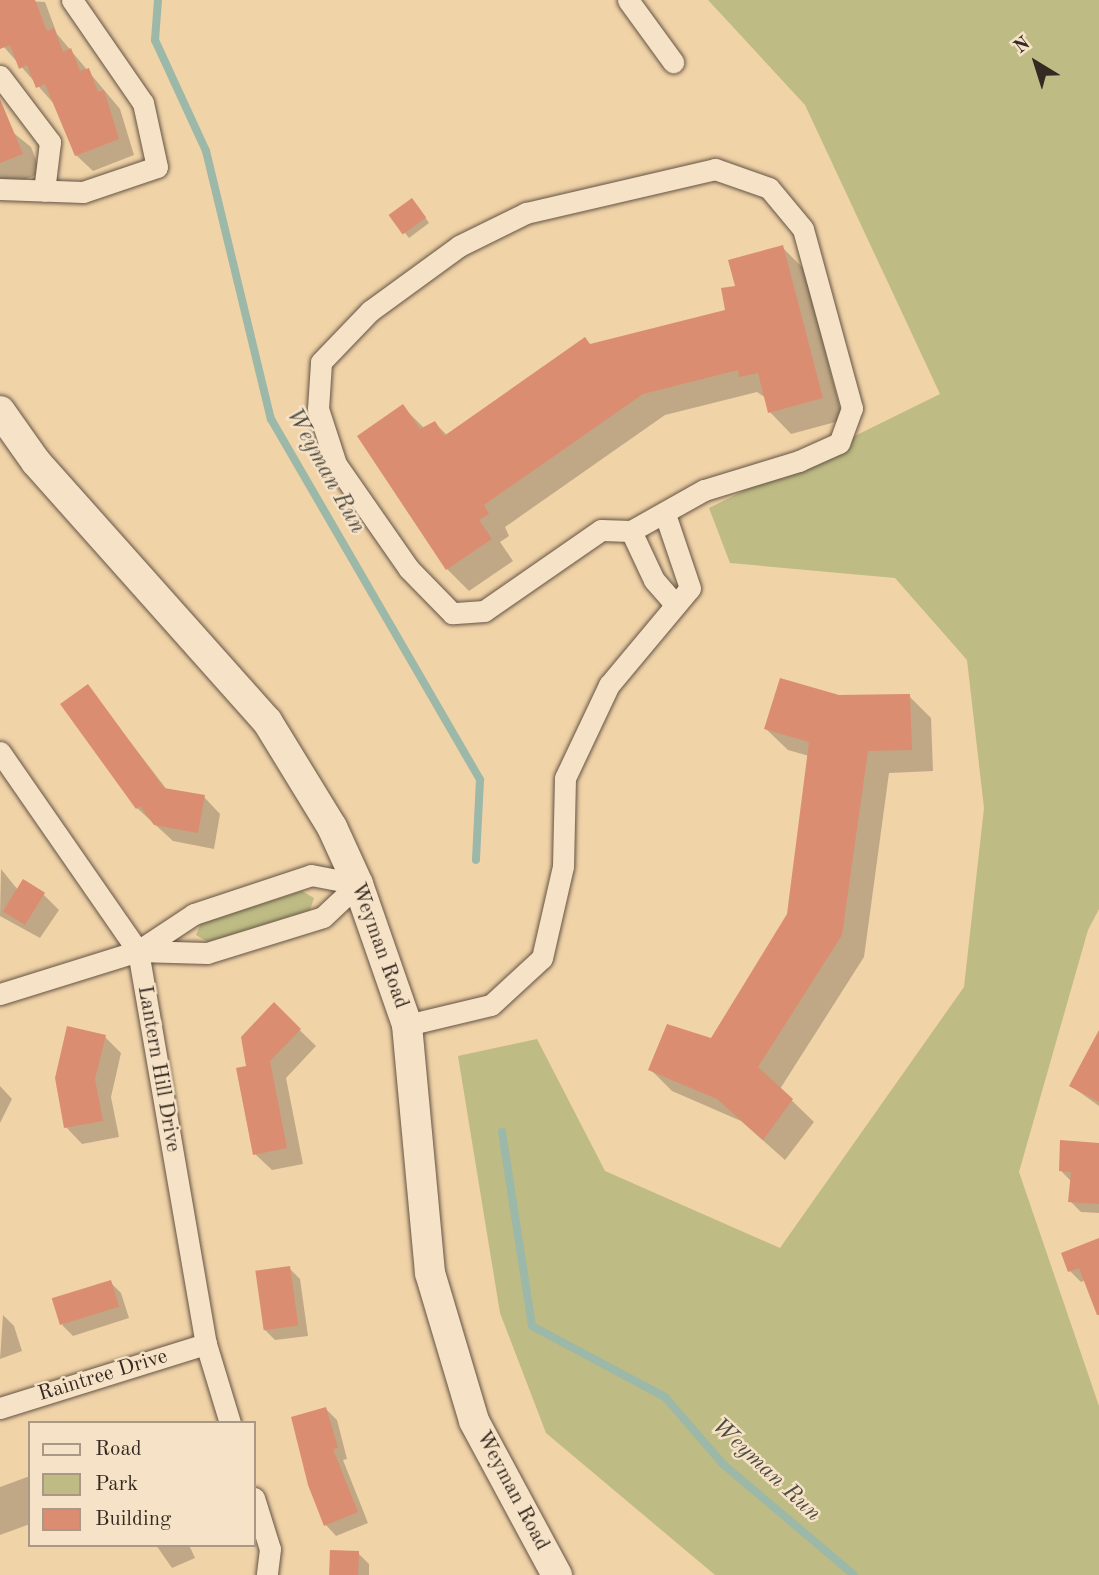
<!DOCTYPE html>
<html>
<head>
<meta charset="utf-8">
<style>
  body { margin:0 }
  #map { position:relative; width:1099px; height:1575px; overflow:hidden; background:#f1d3a8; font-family:"Old Standard TT",serif }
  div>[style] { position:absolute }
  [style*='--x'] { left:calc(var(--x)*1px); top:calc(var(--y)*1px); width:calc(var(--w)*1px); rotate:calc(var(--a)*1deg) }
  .green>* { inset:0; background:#bebb85 }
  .shadow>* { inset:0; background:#0003 }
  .stream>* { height:8px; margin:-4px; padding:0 4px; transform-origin:4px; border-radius:4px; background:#9bb8a9 }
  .building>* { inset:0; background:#da8d71; transform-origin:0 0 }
  .roads { filter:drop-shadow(0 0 2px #645444) drop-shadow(0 0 2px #645444) }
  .street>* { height:21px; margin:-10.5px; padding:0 10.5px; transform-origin:10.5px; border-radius:10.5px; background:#f6e2c6 }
  .secondary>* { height:30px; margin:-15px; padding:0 15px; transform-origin:15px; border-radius:15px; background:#f6e2c6 }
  span { translate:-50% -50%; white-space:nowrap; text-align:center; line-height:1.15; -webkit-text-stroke:5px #f6e2c6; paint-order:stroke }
  .street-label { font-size:21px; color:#352923 }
  .water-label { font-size:23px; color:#4e4d44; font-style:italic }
  .legend { position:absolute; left:28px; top:1421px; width:228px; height:126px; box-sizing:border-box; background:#f6e2c6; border:2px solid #a99885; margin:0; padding:9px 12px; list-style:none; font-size:21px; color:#352923 }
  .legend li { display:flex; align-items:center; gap:14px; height:35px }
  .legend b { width:35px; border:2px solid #a99885 }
  .north { position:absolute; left:1001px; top:28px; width:70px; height:70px; -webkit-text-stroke:5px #f6e2c6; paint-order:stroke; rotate:322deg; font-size:19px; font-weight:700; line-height:28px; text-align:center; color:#352923 }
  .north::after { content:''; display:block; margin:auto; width:24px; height:32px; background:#352923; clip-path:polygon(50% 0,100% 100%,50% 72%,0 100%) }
</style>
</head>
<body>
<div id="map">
  <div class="green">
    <div style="clip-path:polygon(708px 0,1099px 0,1099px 909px,1088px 930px,1019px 1172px,1099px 1406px,1099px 1575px,715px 1575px,546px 1433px,500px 1313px,458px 1056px,537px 1039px,605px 1171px,780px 1248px,964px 987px,984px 808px,967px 660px,895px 578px,730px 563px,709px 508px,940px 394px,805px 105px)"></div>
    <div style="clip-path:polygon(302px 891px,314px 898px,310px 910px,208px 942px,196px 935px,201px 923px)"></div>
  </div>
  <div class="shadow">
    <div style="clip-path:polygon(0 0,45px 2px,57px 34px,120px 109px,134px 155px,93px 171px,76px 155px,54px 104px,4px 47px)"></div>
    <div style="clip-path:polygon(0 122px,31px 147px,41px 173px,0 190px)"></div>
    <div style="clip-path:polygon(417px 205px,429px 223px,409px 238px,391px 216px)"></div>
    <div style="clip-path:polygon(782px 247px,804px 269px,843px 420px,791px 434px,770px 412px,766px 398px,757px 392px,665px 415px,505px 527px,509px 536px,500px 542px,513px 561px,469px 591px,447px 569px,403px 407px,425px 429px,435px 423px,448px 436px,591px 346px,727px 312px,737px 287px)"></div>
    <div style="clip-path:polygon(87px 686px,168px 791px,204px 797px,220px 814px,214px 849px,173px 841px,137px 808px)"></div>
    <div style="clip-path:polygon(839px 696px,909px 696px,931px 718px,933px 771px,889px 773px,864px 957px,780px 1089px,814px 1122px,785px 1160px,741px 1121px,672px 1091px,650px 1069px,712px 1041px,788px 914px,809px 756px,788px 750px,766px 729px)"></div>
    <div style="clip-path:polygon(1px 869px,18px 890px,44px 895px,59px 910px,40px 938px,0 916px)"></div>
    <div style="clip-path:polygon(274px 1005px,316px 1046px,286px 1078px,303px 1164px,272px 1170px,255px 1154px,248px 1067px)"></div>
    <div style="clip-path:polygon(105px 1037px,121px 1053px,111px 1097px,119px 1137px,82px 1144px,66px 1127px)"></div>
    <div style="clip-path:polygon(1099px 1055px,1099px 1106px,1071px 1086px)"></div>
    <div style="clip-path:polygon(0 1086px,12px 1099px,0 1123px)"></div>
    <div style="clip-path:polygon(1099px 1145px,1099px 1213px,1081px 1212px,1070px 1201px,1072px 1182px,1060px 1170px)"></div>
    <div style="clip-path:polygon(1099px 1240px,1099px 1308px,1086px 1280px,1081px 1282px,1070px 1271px,1063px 1254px)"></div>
    <div style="clip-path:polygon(289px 1268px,300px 1279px,308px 1336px,275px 1340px,264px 1329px)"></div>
    <div style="clip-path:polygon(110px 1282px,121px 1293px,129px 1318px,73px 1336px,62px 1325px)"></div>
    <div style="clip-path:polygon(3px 1315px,14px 1326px,22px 1351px,0 1359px)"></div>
    <div style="clip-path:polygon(326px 1409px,337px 1420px,347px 1459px,343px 1460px,368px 1523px,336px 1536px,326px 1525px)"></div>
    <div style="clip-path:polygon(30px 1476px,30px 1524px,0 1535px,0 1487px)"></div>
    <div style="clip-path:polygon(156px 1545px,189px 1545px,195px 1558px,172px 1568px)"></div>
    <div style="clip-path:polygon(358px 1553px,369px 1564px,369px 1575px,331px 1575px)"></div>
  </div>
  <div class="stream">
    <div style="--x:158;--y:0;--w:40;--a:94.3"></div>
    <div style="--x:155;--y:40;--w:122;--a:65.3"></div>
    <div style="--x:206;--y:151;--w:276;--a:76.4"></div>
    <div style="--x:271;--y:419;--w:417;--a:59.9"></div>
    <div style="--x:480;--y:780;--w:80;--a:92.9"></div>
    <div style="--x:502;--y:1132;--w:196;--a:81.2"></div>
    <div style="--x:532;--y:1326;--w:151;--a:28.1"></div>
    <div style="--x:665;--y:1397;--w:90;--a:49.1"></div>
    <div style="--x:724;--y:1465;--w:170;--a:40.2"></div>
  </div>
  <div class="building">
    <div style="clip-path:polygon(0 0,35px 0,47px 31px,54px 28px,63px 52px,71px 48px,80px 71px,89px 68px,98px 92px,104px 90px,119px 139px,75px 156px,45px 84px,36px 88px,27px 65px,19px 69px,10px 45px,0 49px)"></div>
    <div style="clip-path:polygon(0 99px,23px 154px,0 163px)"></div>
    <div style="left:412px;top:198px;width:24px;height:29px;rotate:54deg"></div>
    <div style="clip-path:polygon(783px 245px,823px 398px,768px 413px,758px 373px,739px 377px,738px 370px,643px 394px,484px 505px,489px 514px,479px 520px,492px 539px,446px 570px,357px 436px,403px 404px,420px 429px,435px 421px,444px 436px,585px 337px,590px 344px,725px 310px,721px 288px,735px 286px,728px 260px)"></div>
    <div style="clip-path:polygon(780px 678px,839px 695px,910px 694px,912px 750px,868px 751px,842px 935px,758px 1067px,793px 1099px,763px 1140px,717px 1099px,648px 1070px,667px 1024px,711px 1038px,787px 914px,809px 742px,764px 729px)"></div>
    <div style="clip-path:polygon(88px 684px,164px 788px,205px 795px,198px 833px,154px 825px,140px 806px,136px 809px,60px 704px)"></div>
    <div style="left:23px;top:879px;width:26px;height:38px;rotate:32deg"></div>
    <div style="clip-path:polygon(274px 1002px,301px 1029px,270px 1061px,287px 1148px,253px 1155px,236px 1068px,246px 1066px,241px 1037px)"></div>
    <div style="clip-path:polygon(67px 1026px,106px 1035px,95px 1079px,103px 1121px,64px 1128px,55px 1078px)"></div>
    <div style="clip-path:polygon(1099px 1030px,1099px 1102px,1069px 1086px)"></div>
    <div style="clip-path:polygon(1060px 1140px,1099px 1143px,1099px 1204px,1068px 1202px,1071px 1172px,1059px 1171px)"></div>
    <div style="clip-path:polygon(1099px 1238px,1099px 1315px,1097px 1315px,1079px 1268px,1068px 1272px,1061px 1253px)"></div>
    <div style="left:290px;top:1266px;width:60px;height:35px;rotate:82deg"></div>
    <div style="left:111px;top:1280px;width:28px;height:62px;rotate:73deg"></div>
    <div style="clip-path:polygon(326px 1407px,338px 1448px,333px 1449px,358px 1512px,324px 1526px,308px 1485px,291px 1417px)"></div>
    <div style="left:330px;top:1550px;width:29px;height:25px;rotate:2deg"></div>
  </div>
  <div class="roads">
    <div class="street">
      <div style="--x:628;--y:0;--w:77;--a:54"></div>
      <div style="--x:0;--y:76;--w:83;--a:52.9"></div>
      <div style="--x:50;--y:142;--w:49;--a:97"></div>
      <div style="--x:715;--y:169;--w:57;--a:19.4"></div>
      <div style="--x:769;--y:188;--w:53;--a:50.3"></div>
      <div style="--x:803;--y:229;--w:186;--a:74.7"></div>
      <div style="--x:852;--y:408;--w:37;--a:110"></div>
      <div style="--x:839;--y:443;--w:44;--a:155.8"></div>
      <div style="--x:799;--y:461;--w:99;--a:163"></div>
      <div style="--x:704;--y:490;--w:84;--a:150.7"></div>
      <div style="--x:631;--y:531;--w:30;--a:-178"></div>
      <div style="--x:601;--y:530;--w:142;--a:145.3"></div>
      <div style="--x:484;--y:611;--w:32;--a:176"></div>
      <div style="--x:452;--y:613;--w:62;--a:-134.3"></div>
      <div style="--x:409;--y:569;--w:128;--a:-124.8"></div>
      <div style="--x:336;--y:464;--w:58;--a:-108.1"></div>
      <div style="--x:318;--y:409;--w:47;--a:-86.3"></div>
      <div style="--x:321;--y:362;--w:71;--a:-46.1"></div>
      <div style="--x:370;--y:311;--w:110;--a:-36.1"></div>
      <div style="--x:459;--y:246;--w:75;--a:-26.2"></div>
      <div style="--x:526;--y:213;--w:194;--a:-13.1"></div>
      <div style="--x:0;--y:189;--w:83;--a:2.1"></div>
      <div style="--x:83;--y:192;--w:78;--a:-18.7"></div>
      <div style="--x:157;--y:167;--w:66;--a:-102.3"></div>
      <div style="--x:143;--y:103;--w:125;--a:-124.6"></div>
      <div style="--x:631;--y:531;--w:54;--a:64.9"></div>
      <div style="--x:654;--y:580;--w:33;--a:49"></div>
      <div style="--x:0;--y:752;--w:242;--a:55.3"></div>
      <div style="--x:138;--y:951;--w:399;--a:80.2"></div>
      <div style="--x:206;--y:1344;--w:83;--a:73.1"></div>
      <div style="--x:138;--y:951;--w:69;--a:1.7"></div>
      <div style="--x:207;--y:953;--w:121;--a:-17.2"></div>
      <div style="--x:323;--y:917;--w:48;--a:-43.3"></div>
      <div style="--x:0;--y:994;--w:145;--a:-17.3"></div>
      <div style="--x:138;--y:951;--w:67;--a:-33.5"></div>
      <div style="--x:194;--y:914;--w:123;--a:-18.4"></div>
      <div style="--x:311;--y:875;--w:48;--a:10.8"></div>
      <div style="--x:407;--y:1025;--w:86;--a:-13.4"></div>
      <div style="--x:491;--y:1005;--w:69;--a:-42.7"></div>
      <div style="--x:542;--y:958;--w:94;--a:-77.1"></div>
      <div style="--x:563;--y:866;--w:88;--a:-88.7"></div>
      <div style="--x:565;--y:778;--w:103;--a:-64.7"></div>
      <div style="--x:609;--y:685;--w:126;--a:-50.1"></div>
      <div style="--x:690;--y:588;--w:78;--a:-108.7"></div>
      <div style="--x:0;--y:1408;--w:216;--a:-17.3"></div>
      <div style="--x:254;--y:1498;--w:53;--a:72.6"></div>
      <div style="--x:270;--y:1549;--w:26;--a:97"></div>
    </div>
    <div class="secondary">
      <div style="--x:0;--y:411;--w:62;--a:54.8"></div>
      <div style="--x:36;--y:462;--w:347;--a:48.3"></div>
      <div style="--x:267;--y:721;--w:124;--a:58.5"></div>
      <div style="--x:332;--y:827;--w:63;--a:65.5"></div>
      <div style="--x:358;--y:884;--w:149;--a:70.8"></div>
      <div style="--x:407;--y:1025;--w:249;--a:84.7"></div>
      <div style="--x:430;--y:1273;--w:154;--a:73.4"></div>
      <div style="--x:474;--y:1421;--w:175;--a:61.7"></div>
    </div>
  </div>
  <div class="street-label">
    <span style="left:379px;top:946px;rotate:70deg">Weyman Road</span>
    <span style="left:158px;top:1069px;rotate:80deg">Lantern Hill Drive</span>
    <span style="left:103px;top:1376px;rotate:-17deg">Raintree Drive</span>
    <span style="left:512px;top:1491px;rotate:62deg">Weyman Road</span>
  </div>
  <div class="water-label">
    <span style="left:325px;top:471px;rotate:61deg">Weyman Run</span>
    <span style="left:766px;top:1470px;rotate:43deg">Weyman Run</span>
  </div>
  <ul class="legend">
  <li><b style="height:9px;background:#f6e2c6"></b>Road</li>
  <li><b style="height:19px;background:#bebb85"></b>Park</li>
  <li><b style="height:19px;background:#da8d71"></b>Building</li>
  </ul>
  <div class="north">N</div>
</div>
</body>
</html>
